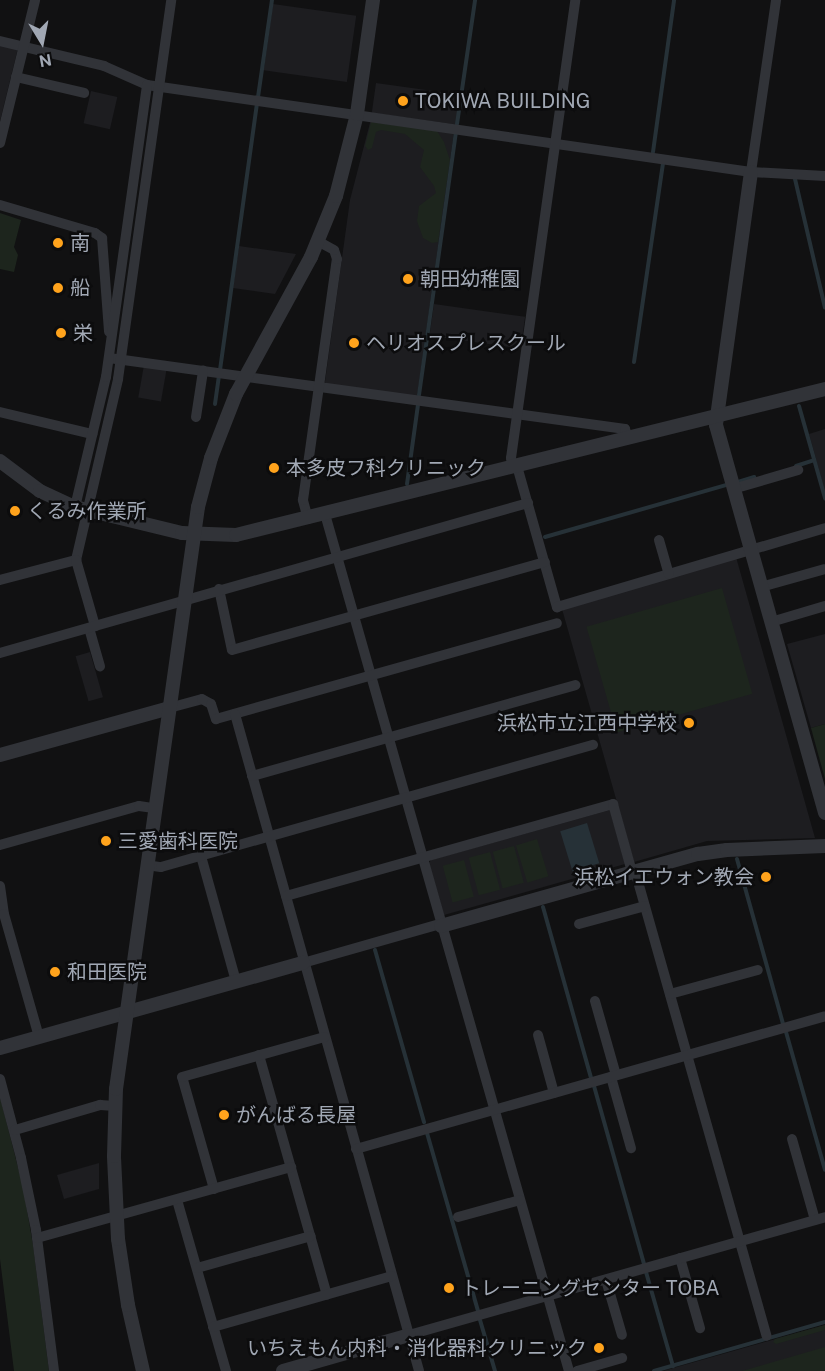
<!DOCTYPE html>
<html>
<head>
<meta charset="utf-8">
<style>
  body { margin:0 }
  #map { position:relative; width:825px; height:1371px; overflow:hidden; background:#111112; font-family:"Public Sans","Noto Sans JP",sans-serif }
  div>[style] { position:absolute }
  [style*='--x'] { left:calc(var(--x)*1px); top:calc(var(--y)*1px); width:calc(var(--w)*1px); rotate:calc(var(--a)*1deg) }
  .built>* { inset:0; background:#1d1d20; transform-origin:0 0 }
  .green>* { inset:0; background:#1d251d; transform-origin:0 0 }
  .water>* { inset:0; background:#263137; transform-origin:0 0 }
  .stream>* { height:4px; margin:-2px; padding:0 2px; transform-origin:2px; border-radius:2px; background:#263137 }
  .minor>* { height:10px; margin:-5px; padding:0 5px; transform-origin:5px; border-radius:5px; background:#313338 }
  .tertiary>* { height:14px; margin:-7px; padding:0 7px; transform-origin:7px; border-radius:7px; background:#313338 }
  .dots>* { width:16px; height:16px; translate:-50% -50%; box-sizing:border-box; border:3px solid #0c0c0d; border-radius:50% }
  span { translate:-50% -50%; white-space:nowrap; text-align:center; line-height:1.15; -webkit-text-stroke:5px #0c0c0d; paint-order:stroke }
  .poi-label { font-size:20px; color:#a1a8b4 }
  .left { translate:0 -50%; text-align:left }
  .right { translate:-100% -50%; text-align:right }
  .north { position:absolute; left:12px; top:12px; width:60px; height:60px; -webkit-text-stroke:4px #0c0c0d; paint-order:stroke; rotate:170deg; font-size:16px; font-weight:700; line-height:24px; text-align:center; color:#a1a8b4 }
  .north::after { content:''; display:block; margin:auto; width:21px; height:27px; background:#a1a8b4; clip-path:polygon(50% 0,100% 100%,50% 72%,0 100%) }
</style>
</head>
<body>
<div id="map">
  <div class="built">
    <div style="left:273px;top:4px;width:84px;height:67px;rotate:8deg"></div>
    <div style="clip-path:polygon(0 44px,18px 48px,0 121px)"></div>
    <div style="left:376px;top:83px;width:85px;height:30px;rotate:8deg"></div>
    <div style="left:91px;top:91px;width:27px;height:33px;rotate:13deg"></div>
    <div style="clip-path:polygon(371px 119px,454px 132px,417px 397px,327px 384px,325px 382px,350px 200px)"></div>
    <div style="clip-path:polygon(239px 246px,296px 254px,275px 294px,233px 288px)"></div>
    <div style="left:434px;top:304px;width:92px;height:32px;rotate:8deg"></div>
    <div style="left:144px;top:365px;width:23px;height:33px;rotate:10deg"></div>
    <div style="clip-path:polygon(825px 429px,825px 492px,809px 434px)"></div>
    <div style="clip-path:polygon(736px 557px,815px 838px,707px 841px,634px 862px,562px 609px)"></div>
    <div style="clip-path:polygon(825px 634px,825px 724px,811px 728px,787px 644px)"></div>
    <div style="left:90px;top:652px;width:47px;height:15px;rotate:74deg"></div>
    <div style="clip-path:polygon(610px 810px,625px 864px,444px 915px,429px 863px,431px 860px)"></div>
    <div style="clip-path:polygon(99px 1163px,99px 1189px,64px 1199px,57px 1175px)"></div>
    <div style="clip-path:polygon(825px 1325px,825px 1371px,663px 1371px,765px 1342px)"></div>
  </div>
  <div class="green">
    <div style="clip-path:polygon(371px 122px,437px 131px,444px 142px,450px 160px,438px 242px,432px 243px,423px 238px,417px 221px,419px 206px,436px 193px,434px 186px,420px 167px,424px 150px,405px 134px,381px 130px,376px 132px,372px 148px,368px 150px,365px 146px)"></div>
    <div style="clip-path:polygon(0 213px,21px 220px,14px 247px,18px 255px,14px 272px,0 269px)"></div>
    <div style="left:722px;top:588px;width:110px;height:141px;rotate:74deg"></div>
    <div style="clip-path:polygon(825px 724px,825px 779px,811px 728px)"></div>
    <div style="left:537px;top:839px;width:39px;height:22px;rotate:73deg"></div>
    <div style="left:514px;top:846px;width:38px;height:22px;rotate:75deg"></div>
    <div style="left:490px;top:852px;width:39px;height:22px;rotate:75deg"></div>
    <div style="left:464px;top:860px;width:38px;height:22px;rotate:75deg"></div>
    <div style="clip-path:polygon(0 1097px,23px 1187px,33px 1245px,49px 1371px,14px 1371px,0 1259px)"></div>
    <div style="clip-path:polygon(825px 1325px,825px 1330px,776px 1344px,773px 1342px,775px 1339px)"></div>
    <div style="clip-path:polygon(825px 1347px,825px 1371px,742px 1371px)"></div>
  </div>
  <div class="water">
    <div style="left:587px;top:823px;width:42px;height:28px;rotate:73deg"></div>
  </div>
  <div class="stream">
    <div style="--x:258;--y:97;--w:98;--a:-81.8"></div>
    <div style="--x:457;--y:124;--w:125;--a:-81.7"></div>
    <div style="--x:653;--y:152;--w:153;--a:-82.1"></div>
    <div style="--x:795;--y:179;--w:132;--a:76.9"></div>
    <div style="--x:634;--y:362;--w:200;--a:-81.7"></div>
    <div style="--x:220;--y:370;--w:270;--a:-82.1"></div>
    <div style="--x:419;--y:395;--w:265;--a:-82"></div>
    <div style="--x:215;--y:404;--w:28;--a:-82"></div>
    <div style="--x:799;--y:406;--w:96;--a:74.2"></div>
    <div style="--x:796;--y:466;--w:19;--a:-18"></div>
    <div style="--x:738;--y:482;--w:17;--a:-17"></div>
    <div style="--x:407;--y:484;--w:80;--a:-82.1"></div>
    <div style="--x:545;--y:537;--w:188;--a:-16"></div>
    <div style="--x:737;--y:859;--w:171;--a:74.4"></div>
    <div style="--x:543;--y:907;--w:178;--a:74.3"></div>
    <div style="--x:375;--y:950;--w:179;--a:74.1"></div>
    <div style="--x:786;--y:1032;--w:143;--a:74.2"></div>
    <div style="--x:594;--y:1086;--w:185;--a:74.3"></div>
    <div style="--x:427;--y:1133;--w:185;--a:74"></div>
    <div style="--x:646;--y:1272;--w:98;--a:74"></div>
    <div style="--x:480;--y:1320;--w:53;--a:73.6"></div>
    <div style="--x:654;--y:1371;--w:178;--a:-16"></div>
  </div>
  <div class="minor">
    <div style="--x:0;--y:41;--w:107;--a:13.5"></div>
    <div style="--x:104;--y:66;--w:47;--a:23.8"></div>
    <div style="--x:147;--y:85;--w:610;--a:8.2"></div>
    <div style="--x:751;--y:172;--w:74;--a:3.1"></div>
    <div style="--x:16;--y:77;--w:70;--a:13.2"></div>
    <div style="--x:0;--y:143;--w:147;--a:-76.2"></div>
    <div style="--x:751;--y:172;--w:174;--a:-81.7"></div>
    <div style="--x:0;--y:205;--w:99;--a:16.4"></div>
    <div style="--x:95;--y:233;--w:9;--a:36"></div>
    <div style="--x:102;--y:238;--w:94;--a:85.7"></div>
    <div style="--x:109;--y:358;--w:521;--a:7.83"></div>
    <div style="--x:625;--y:429;--w:9;--a:72"></div>
    <div style="--x:0;--y:412;--w:95;--a:13.4"></div>
    <div style="--x:196;--y:417;--w:47;--a:-81.3"></div>
    <div style="--x:517;--y:466;--w:147;--a:74.2"></div>
    <div style="--x:557;--y:607;--w:279;--a:-16.4"></div>
    <div style="--x:513;--y:467;--w:9;--a:-103"></div>
    <div style="--x:511;--y:458;--w:462;--a:-82"></div>
    <div style="--x:733;--y:489;--w:68;--a:-16.3"></div>
    <div style="--x:75;--y:507;--w:134;--a:-76.6"></div>
    <div style="--x:106;--y:377;--w:295;--a:-82"></div>
    <div style="--x:325;--y:514;--w:891;--a:74.11"></div>
    <div style="--x:308;--y:519;--w:20;--a:-105"></div>
    <div style="--x:303;--y:500;--w:243;--a:-82"></div>
    <div style="--x:337;--y:259;--w:9;--a:-108"></div>
    <div style="--x:334;--y:250;--w:18;--a:-151"></div>
    <div style="--x:659;--y:540;--w:35;--a:74"></div>
    <div style="--x:76;--y:560;--w:186;--a:-76.9"></div>
    <div style="--x:118;--y:379;--w:383;--a:-82"></div>
    <div style="--x:0;--y:580;--w:79;--a:-14.7"></div>
    <div style="--x:76;--y:560;--w:69;--a:73.9"></div>
    <div style="--x:761;--y:587;--w:66;--a:-15.7"></div>
    <div style="--x:219;--y:589;--w:62;--a:78"></div>
    <div style="--x:232;--y:650;--w:325;--a:-15.7"></div>
    <div style="--x:771;--y:622;--w:56;--a:-16.5"></div>
    <div style="--x:89;--y:628;--w:40;--a:74"></div>
    <div style="--x:0;--y:653;--w:549;--a:-15.86"></div>
    <div style="--x:169;--y:708;--w:34;--a:-15"></div>
    <div style="--x:202;--y:699;--w:10;--a:29"></div>
    <div style="--x:211;--y:704;--w:16;--a:72"></div>
    <div style="--x:216;--y:719;--w:354;--a:-15.7"></div>
    <div style="--x:235;--y:714;--w:682;--a:74.35"></div>
    <div style="--x:252;--y:776;--w:336;--a:-15.7"></div>
    <div style="--x:0;--y:845;--w:144;--a:-15.7"></div>
    <div style="--x:139;--y:806;--w:15;--a:8"></div>
    <div style="--x:201;--y:856;--w:130;--a:74.4"></div>
    <div style="--x:146;--y:865;--w:15;--a:8"></div>
    <div style="--x:161;--y:867;--w:449;--a:-15.8"></div>
    <div style="--x:635;--y:871;--w:483;--a:74.2"></div>
    <div style="--x:0;--y:886;--w:28;--a:82"></div>
    <div style="--x:4;--y:914;--w:128;--a:74.1"></div>
    <div style="--x:286;--y:896;--w:340;--a:-15.7"></div>
    <div style="--x:613;--y:804;--w:71;--a:74.4"></div>
    <div style="--x:579;--y:924;--w:68;--a:-15.3"></div>
    <div style="--x:303;--y:963;--w:142;--a:-15.9"></div>
    <div style="--x:670;--y:994;--w:91;--a:-15.3"></div>
    <div style="--x:595;--y:1001;--w:77;--a:74.2"></div>
    <div style="--x:538;--y:1035;--w:60;--a:74.6"></div>
    <div style="--x:259;--y:1055;--w:249;--a:74.2"></div>
    <div style="--x:611;--y:1077;--w:74;--a:74.3"></div>
    <div style="--x:0;--y:1079;--w:82;--a:75.1"></div>
    <div style="--x:21;--y:1158;--w:74;--a:78.2"></div>
    <div style="--x:36;--y:1230;--w:142;--a:82.7"></div>
    <div style="--x:15;--y:1130;--w:89;--a:-16.4"></div>
    <div style="--x:100;--y:1105;--w:15;--a:4"></div>
    <div style="--x:792;--y:1139;--w:84;--a:74.1"></div>
    <div style="--x:356;--y:1149;--w:487;--a:-15.8"></div>
    <div style="--x:214;--y:1189;--w:116;--a:-105.9"></div>
    <div style="--x:182;--y:1077;--w:148;--a:-15.7"></div>
    <div style="--x:177;--y:1200;--w:178;--a:74"></div>
    <div style="--x:458;--y:1217;--w:64;--a:-15.3"></div>
    <div style="--x:37;--y:1238;--w:264;--a:-15.6"></div>
    <div style="--x:680;--y:1258;--w:73;--a:74.1"></div>
    <div style="--x:197;--y:1268;--w:118;--a:-15.7"></div>
    <div style="--x:606;--y:1280;--w:57;--a:73.8"></div>
    <div style="--x:213;--y:1327;--w:186;--a:-15.9"></div>
    <div style="--x:409;--y:1335;--w:432;--a:-15.8"></div>
    <div style="--x:577;--y:1371;--w:47;--a:-16.1"></div>
  </div>
  <div class="tertiary">
    <div style="--x:751;--y:172;--w:255;--a:97.9"></div>
    <div style="--x:716;--y:425;--w:403;--a:74.3"></div>
    <div style="--x:0;--y:461;--w:50;--a:36.9"></div>
    <div style="--x:40;--y:491;--w:38;--a:25"></div>
    <div style="--x:75;--y:507;--w:110;--a:13.7"></div>
    <div style="--x:182;--y:533;--w:54;--a:2.1"></div>
    <div style="--x:236;--y:535;--w:607;--a:-13.92"></div>
    <div style="--x:0;--y:755;--w:175;--a:-15.5"></div>
    <div style="--x:441;--y:926;--w:267;--a:-15.7"></div>
    <div style="--x:698;--y:854;--w:29;--a:-8"></div>
    <div style="--x:727;--y:850;--w:98;--a:-2.3"></div>
    <div style="--x:0;--y:1048;--w:315;--a:-15.7"></div>
    <div style="--x:143;--y:1371;--w:68;--a:-102.8"></div>
    <div style="--x:128;--y:1305;--w:67;--a:-98.6"></div>
    <div style="--x:118;--y:1239;--w:83;--a:-92.8"></div>
    <div style="--x:114;--y:1156;--w:67;--a:-88.3"></div>
    <div style="--x:116;--y:1089;--w:588;--a:-81.98"></div>
    <div style="--x:198;--y:507;--w:51;--a:-75.1"></div>
    <div style="--x:211;--y:458;--w:69;--a:-68.7"></div>
    <div style="--x:236;--y:394;--w:156;--a:-61.3"></div>
    <div style="--x:311;--y:257;--w:66;--a:-67.7"></div>
    <div style="--x:336;--y:196;--w:85;--a:-75.6"></div>
    <div style="--x:357;--y:114;--w:115;--a:-82"></div>
    <div style="--x:283;--y:1371;--w:131;--a:-15.9"></div>
  </div>
  <div class="dots">
    <div style="left:403px;top:101px;background:#ffa31c"></div>
    <div style="left:58px;top:243px;background:#ffa31c"></div>
    <div style="left:408px;top:279px;background:#ffa31c"></div>
    <div style="left:58px;top:288px;background:#ffa31c"></div>
    <div style="left:61px;top:333px;background:#ffa31c"></div>
    <div style="left:354px;top:343px;background:#ffa31c"></div>
    <div style="left:274px;top:468px;background:#ffa31c"></div>
    <div style="left:15px;top:511px;background:#ffa31c"></div>
    <div style="left:689px;top:723px;background:#ffa31c"></div>
    <div style="left:106px;top:841px;background:#ffa31c"></div>
    <div style="left:766px;top:877px;background:#ffa31c"></div>
    <div style="left:55px;top:972px;background:#ffa31c"></div>
    <div style="left:224px;top:1115px;background:#ffa31c"></div>
    <div style="left:449px;top:1288px;background:#ffa31c"></div>
    <div style="left:599px;top:1348px;background:#ffa31c"></div>
  </div>
  <div class="poi-label">
    <span class="left" style="left:415px;top:101px">TOKIWA BUILDING</span>
    <span class="left" style="left:70px;top:243px">南</span>
    <span class="left" style="left:420px;top:279px">朝田幼稚園</span>
    <span class="left" style="left:70px;top:288px">船</span>
    <span class="left" style="left:73px;top:333px">栄</span>
    <span class="left" style="left:366px;top:343px">ヘリオスプレスクール</span>
    <span class="left" style="left:286px;top:468px">本多皮フ科クリニック</span>
    <span class="left" style="left:27px;top:511px">くるみ作業所</span>
    <span class="right" style="left:677px;top:723px">浜松市立江西中学校</span>
    <span class="left" style="left:118px;top:841px">三愛歯科医院</span>
    <span class="right" style="left:754px;top:877px">浜松イエウォン教会</span>
    <span class="left" style="left:67px;top:972px">和田医院</span>
    <span class="left" style="left:236px;top:1115px">がんばる長屋</span>
    <span class="left" style="left:461px;top:1288px">トレーニングセンター TOBA</span>
    <span class="right" style="left:587px;top:1348px">いちえもん内科・消化器科クリニック</span>
  </div>
  <div class="north">N</div>
</div>
</body>
</html>
